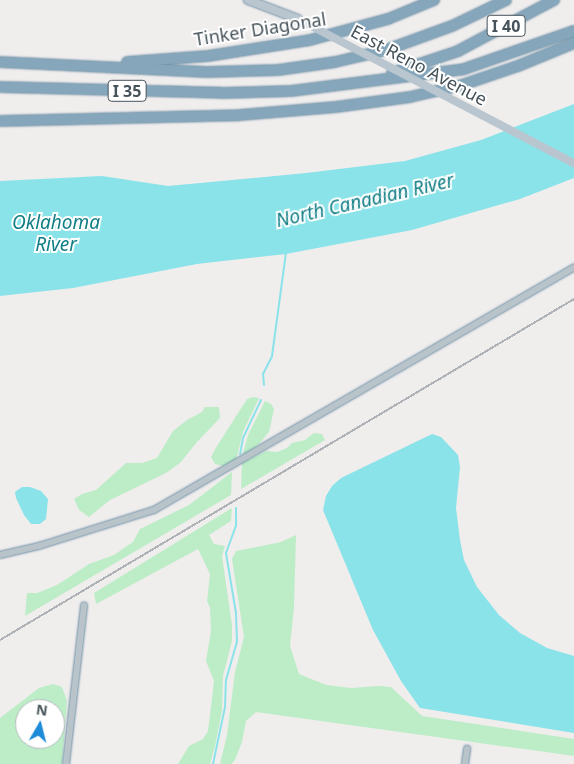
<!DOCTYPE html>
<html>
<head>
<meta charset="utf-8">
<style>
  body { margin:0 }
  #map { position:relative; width:574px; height:764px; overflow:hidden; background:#f0eded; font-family:"Noto Sans",sans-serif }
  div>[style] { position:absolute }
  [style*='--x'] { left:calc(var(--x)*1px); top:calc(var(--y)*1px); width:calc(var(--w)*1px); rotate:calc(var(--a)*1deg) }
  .green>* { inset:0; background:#bcedc7 }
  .water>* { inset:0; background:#8ae3e9 }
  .stream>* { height:2px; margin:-1px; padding:0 1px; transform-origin:1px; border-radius:1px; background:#8ae3e9 }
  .roads { filter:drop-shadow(0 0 1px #7192a7) drop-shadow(0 0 1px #7192a7) }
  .minor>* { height:5.5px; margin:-2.75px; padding:0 2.75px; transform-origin:2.75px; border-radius:2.75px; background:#b8c4ca }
  .secondary>* { height:8px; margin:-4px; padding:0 4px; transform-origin:4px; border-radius:4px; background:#b9c6cf }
  .motorway>* { height:10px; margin:-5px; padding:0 5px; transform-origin:5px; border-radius:5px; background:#86a7bb }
  .rail>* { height:2px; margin:-1px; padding:0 1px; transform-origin:1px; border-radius:1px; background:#afb3b7 }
  .secondary-bridge>* { height:8px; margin:-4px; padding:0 4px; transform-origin:4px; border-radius:4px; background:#b9c6cf }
  span { translate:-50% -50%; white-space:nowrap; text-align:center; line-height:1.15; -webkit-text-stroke:4px #fff; paint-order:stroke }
  .shield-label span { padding:1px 4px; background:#fff; border:1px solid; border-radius:4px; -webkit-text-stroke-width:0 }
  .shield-label { font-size:16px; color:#46535a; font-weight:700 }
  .street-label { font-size:18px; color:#46535a }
  .water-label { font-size:19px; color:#107e85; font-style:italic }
  .north { position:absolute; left:15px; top:699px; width:50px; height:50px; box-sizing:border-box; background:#fff; border:1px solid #b5babd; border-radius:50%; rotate:8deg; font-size:14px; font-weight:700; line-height:20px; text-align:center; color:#46535a }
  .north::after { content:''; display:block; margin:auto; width:18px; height:22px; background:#1e8bd8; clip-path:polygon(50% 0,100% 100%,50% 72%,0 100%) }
</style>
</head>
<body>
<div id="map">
  <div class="green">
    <div style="clip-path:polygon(253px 397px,259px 398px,243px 432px,236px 460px,224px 466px,215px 464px,211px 457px,217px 446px,247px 399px)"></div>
    <div style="clip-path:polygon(265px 401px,271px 404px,274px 409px,269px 432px,259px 444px,242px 457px,248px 435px)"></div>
    <div style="clip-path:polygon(205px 407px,219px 407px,220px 418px,197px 442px,180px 463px,166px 473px,110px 500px,89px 517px,79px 510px,74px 499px,82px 494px,96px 490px,126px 463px,142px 463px,157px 458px,173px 431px,187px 420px,202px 412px)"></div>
    <div style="clip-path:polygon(314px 433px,322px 434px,325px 440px,241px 489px,242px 463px,266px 451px,277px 452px,287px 448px,292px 443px,305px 440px)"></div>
    <div style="clip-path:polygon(232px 472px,231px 495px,25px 616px,27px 593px,37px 593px,57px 585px,89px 564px,114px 555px,133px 542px,140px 529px,189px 505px)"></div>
    <div style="clip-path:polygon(232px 508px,231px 521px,209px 535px,214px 544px,225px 546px,222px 556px,232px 625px,232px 641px,223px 676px,222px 711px,215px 746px,210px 764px,178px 764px,189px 746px,203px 739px,208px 731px,214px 681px,206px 661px,211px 631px,210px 608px,207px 601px,210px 574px,198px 549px,96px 604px,94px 593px)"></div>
    <div style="clip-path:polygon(296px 535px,294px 607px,290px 646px,299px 674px,326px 685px,351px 688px,378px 686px,391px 687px,422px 716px,574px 739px,574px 756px,256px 712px,246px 721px,242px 742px,235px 760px,231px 764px,220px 764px,227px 735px,235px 672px,244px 637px,232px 559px,236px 551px,281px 542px)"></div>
    <div style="clip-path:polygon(evenodd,53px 684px,62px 687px,67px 701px,62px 764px,0 764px,0 718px,39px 688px,53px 684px,25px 709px,55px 709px,55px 739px,25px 739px,25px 709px)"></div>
  </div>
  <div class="water">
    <div style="clip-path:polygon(574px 104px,574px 178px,520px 199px,412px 230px,286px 254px,197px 264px,73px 288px,0 296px,0 181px,102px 176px,168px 186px,306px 173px,405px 161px,481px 140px)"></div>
    <div style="clip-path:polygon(432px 434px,441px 437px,458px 455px,460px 467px,456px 508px,460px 540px,464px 560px,477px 587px,499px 615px,520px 633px,547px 648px,574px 656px,574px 733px,420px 708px,401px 681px,373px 630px,323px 510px,326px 496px,332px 486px,341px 478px)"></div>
    <div style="clip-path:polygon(22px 487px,30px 487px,41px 491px,48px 499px,46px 519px,40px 524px,31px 524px,24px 515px,16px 498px,15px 492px)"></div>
  </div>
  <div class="stream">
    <div style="--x:264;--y:385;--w:11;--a:-95"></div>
    <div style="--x:263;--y:374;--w:20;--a:-63"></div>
    <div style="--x:272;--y:356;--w:104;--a:-82.3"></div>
    <div style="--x:240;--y:454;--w:16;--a:-79"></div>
    <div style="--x:243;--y:438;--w:42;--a:-64.7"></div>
    <div style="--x:213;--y:764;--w:58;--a:-78.1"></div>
    <div style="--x:225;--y:707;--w:27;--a:-88"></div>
    <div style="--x:226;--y:680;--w:40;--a:-74"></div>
    <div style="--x:237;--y:642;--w:29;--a:-92"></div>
    <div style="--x:236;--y:613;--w:61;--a:-99.5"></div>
    <div style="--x:226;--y:553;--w:29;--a:-70"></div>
    <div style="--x:236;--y:526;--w:18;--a:-90"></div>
  </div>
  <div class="roads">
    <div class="minor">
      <div style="--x:0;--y:555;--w:40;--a:-13"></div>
      <div style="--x:39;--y:546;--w:121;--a:-17.4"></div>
      <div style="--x:154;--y:510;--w:485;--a:-30"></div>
      <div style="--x:66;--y:764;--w:159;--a:-83.5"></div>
      <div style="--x:465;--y:764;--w:15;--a:-82"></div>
    </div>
    <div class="secondary">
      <div style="--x:248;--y:0;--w:53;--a:20.8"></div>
    </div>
    <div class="motorway">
      <div style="--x:0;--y:62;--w:207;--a:2.8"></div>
      <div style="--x:207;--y:72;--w:71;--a:-1.6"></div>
      <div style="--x:278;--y:70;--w:58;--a:-8"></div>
      <div style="--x:335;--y:62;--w:52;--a:-13.2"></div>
      <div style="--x:386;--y:50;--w:70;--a:-20"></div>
      <div style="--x:452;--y:26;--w:60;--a:-25.7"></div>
      <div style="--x:127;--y:62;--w:81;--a:-4.2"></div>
      <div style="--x:208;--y:56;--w:103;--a:-8.9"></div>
      <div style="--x:310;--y:40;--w:81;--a:-15.1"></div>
      <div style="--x:388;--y:19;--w:50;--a:-22.4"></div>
      <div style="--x:392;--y:73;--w:70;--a:-18.4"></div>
      <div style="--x:458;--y:51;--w:109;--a:-28"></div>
      <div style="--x:0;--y:87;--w:222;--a:1.5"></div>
      <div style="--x:222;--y:93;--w:69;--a:-1.7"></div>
      <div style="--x:291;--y:91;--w:174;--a:-7.2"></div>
      <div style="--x:464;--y:69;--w:116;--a:-19.1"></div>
      <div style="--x:0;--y:121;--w:240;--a:-1.4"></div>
      <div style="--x:240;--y:115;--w:96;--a:-4.8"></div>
      <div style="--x:336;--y:107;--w:75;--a:-7.7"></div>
      <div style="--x:410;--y:97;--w:53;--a:-13"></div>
      <div style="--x:462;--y:85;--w:59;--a:-18.7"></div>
      <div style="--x:518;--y:66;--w:61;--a:-22.3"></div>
    </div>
  </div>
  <div class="rail">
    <div style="--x:0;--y:640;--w:668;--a:-30.71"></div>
  </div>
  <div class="secondary-bridge">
    <div style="--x:298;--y:19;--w:311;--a:27.6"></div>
  </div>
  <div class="shield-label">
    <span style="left:506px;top:26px">I 40</span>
    <span style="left:127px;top:91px">I 35</span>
  </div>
  <div class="street-label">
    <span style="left:260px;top:29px;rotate:-9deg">Tinker Diagonal</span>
    <span style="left:419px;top:65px;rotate:28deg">East Reno Avenue</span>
  </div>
  <div class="water-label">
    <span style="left:365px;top:201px;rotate:-13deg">North Canadian River</span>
    <span style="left:56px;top:234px">Oklahoma<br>River</span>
  </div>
  <div class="north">N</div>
</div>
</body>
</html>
